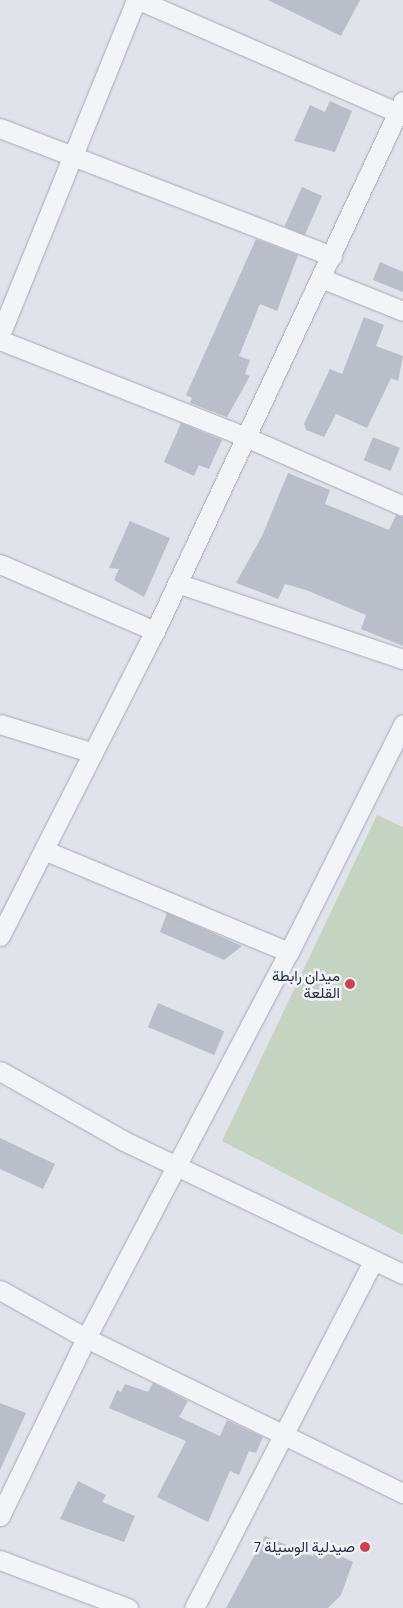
<!DOCTYPE html>
<html>
<head>
<meta charset="utf-8">
<style>
  body { margin:0 }
  #map { position:relative; width:403px; height:1608px; overflow:hidden; background:#e0e3e9; font-family:Manrope,Vazirmatn,sans-serif }
  div>[style] { position:absolute }
  [style*='--x'] { left:calc(var(--x)*1px); top:calc(var(--y)*1px); width:calc(var(--w)*1px); rotate:calc(var(--a)*1deg) }
  .green>* { inset:0; background:#c4d4c0 }
  .building>* { inset:0; background:#b9bec9; transform-origin:0 0 }
  .roads { filter:drop-shadow(0 0 1px #a5a9b3) drop-shadow(0 0 1px #a5a9b3) }
  .street>* { height:19px; margin:-9.5px; padding:0 9.5px; transform-origin:9.5px; border-radius:9.5px; background:#f2f4f7 }
  .dots>* { width:14px; height:14px; translate:-50% -50%; box-sizing:border-box; border:2px solid #eff2f7; border-radius:50% }
  span { translate:-50% -50%; white-space:nowrap; text-align:center; line-height:1.15; -webkit-text-stroke:5px #eff2f7; paint-order:stroke }
  .poi-label { font-size:15px; color:#282f41 }
  .right { translate:-100% -50%; text-align:right }
</style>
</head>
<body>
<div id="map">
  <div class="green">
    <div style="clip-path:polygon(377px 815px,403px 827px,403px 1235px,222px 1141px)"></div>
  </div>
  <div class="building">
    <div style="clip-path:polygon(268px 0,360px 0,341px 36px)"></div>
    <div style="clip-path:polygon(330px 101px,352px 111px,335px 152px,294px 141px,310px 105px,325px 112px)"></div>
    <div style="left:302px;top:187px;width:22px;height:43px;rotate:24deg"></div>
    <div style="clip-path:polygon(256px 239px,298px 255px,277px 311px,260px 304px,239px 356px,250px 360px,245px 374px,250px 376px,227px 417px,190px 403px,192px 398px,186px 395px)"></div>
    <div style="clip-path:polygon(380px 262px,403px 272px,403px 292px,373px 280px)"></div>
    <div style="clip-path:polygon(364px 317px,384px 325px,376px 346px,403px 356px,398px 381px,391px 378px,367px 428px,336px 414px,324px 437px,306px 430px,304px 424px,330px 369px,342px 374px)"></div>
    <div style="clip-path:polygon(181px 423px,222px 440px,209px 469px,199px 465px,194px 476px,164px 462px)"></div>
    <div style="left:373px;top:437px;width:29px;height:25px;rotate:22deg"></div>
    <div style="clip-path:polygon(288px 473px,330px 490px,325px 504px,389px 530px,396px 515px,403px 517px,403px 646px,361px 629px,366px 615px,306px 590px,285px 584px,278px 599px,236px 583px,262px 536px)"></div>
    <div style="clip-path:polygon(130px 521px,170px 538px,144px 597px,114px 580px,119px 569px,109px 568px)"></div>
    <div style="clip-path:polygon(167px 913px,193px 924px,242px 946px,224px 960px,160px 932px)"></div>
    <div style="left:158px;top:1003px;width:72px;height:26px;rotate:23deg"></div>
    <div style="clip-path:polygon(0 1138px,55px 1164px,43px 1189px,0 1169px)"></div>
    <div style="clip-path:polygon(153px 1383px,188px 1401px,179px 1417px,220px 1436px,227px 1420px,263px 1437px,256px 1453px,249px 1451px,239px 1475px,230px 1471px,208px 1522px,157px 1497px,186px 1441px,109px 1408px,117px 1390px,121px 1392px,125px 1384px,148px 1392px)"></div>
    <div style="clip-path:polygon(0 1403px,26px 1413px,0 1470px)"></div>
    <div style="clip-path:polygon(78px 1481px,106px 1495px,102px 1502px,135px 1516px,124px 1542px,60px 1519px)"></div>
    <div style="clip-path:polygon(265px 1536px,313px 1556px,318px 1545px,353px 1562px,341px 1595px,328px 1608px,226px 1608px)"></div>
  </div>
  <div class="roads">
    <div class="street">
      <div style="--x:139;--y:0;--w:288;--a:23.5"></div>
      <div style="--x:0;--y:128;--w:356;--a:21.1"></div>
      <div style="--x:321;--y:278;--w:88;--a:21.9"></div>
      <div style="--x:0;--y:335;--w:362;--a:-67.9"></div>
      <div style="--x:0;--y:340;--w:264;--a:21.5"></div>
      <div style="--x:246;--y:437;--w:171;--a:23.7"></div>
      <div style="--x:0;--y:564;--w:169;--a:23.4"></div>
      <div style="--x:177;--y:583;--w:238;--a:18.6"></div>
      <div style="--x:0;--y:724;--w:97;--a:17.3"></div>
      <div style="--x:46;--y:851;--w:263;--a:22.6"></div>
      <div style="--x:0;--y:936;--w:342;--a:-63.1"></div>
      <div style="--x:155;--y:631;--w:585;--a:-64.92"></div>
      <div style="--x:0;--y:1071;--w:142;--a:29.4"></div>
      <div style="--x:124;--y:1141;--w:309;--a:25.5"></div>
      <div style="--x:0;--y:1290;--w:98;--a:29.2"></div>
      <div style="--x:86;--y:1338;--w:353;--a:26.1"></div>
      <div style="--x:0;--y:1516;--w:198;--a:-64.2"></div>
      <div style="--x:86;--y:1338;--w:436;--a:-62.3"></div>
      <div style="--x:289;--y:952;--w:255;--a:-63.4"></div>
      <div style="--x:0;--y:1560;--w:137;--a:20.6"></div>
      <div style="--x:194;--y:1608;--w:390;--a:-62.7"></div>
    </div>
  </div>
  <div class="dots">
    <div style="left:350px;top:984px;background:#d43f4c"></div>
    <div style="left:365px;top:1547px;background:#d43f4c"></div>
  </div>
  <div class="poi-label">
    <span class="right" style="left:340px;top:984px">ميدان رابطة<br>القلعة</span>
    <span class="right" style="left:355px;top:1547px">صيدلية الوسيلة 7</span>
  </div>
</div>
</body>
</html>
